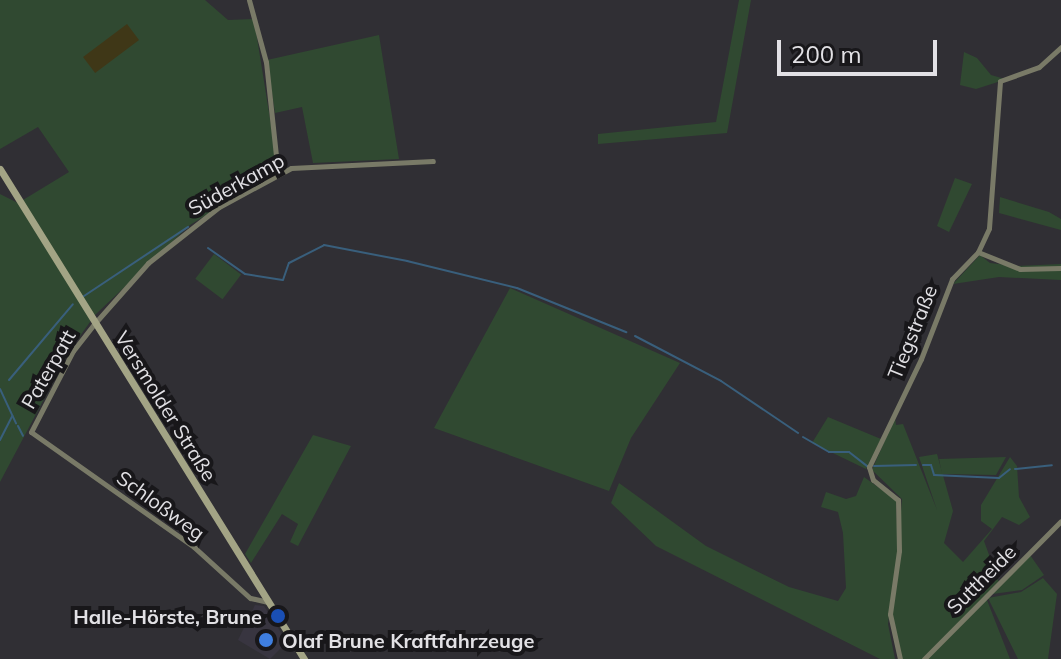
<!DOCTYPE html>
<html>
<head>
<meta charset="utf-8">
<style>
  body { margin:0 }
  #map { position:relative; width:1061px; height:659px; overflow:hidden; background:#302f34; font-family:Mulish,sans-serif }
  div>[style] { position:absolute }
  [style*='--x'] { left:calc(var(--x)*1px); top:calc(var(--y)*1px); width:calc(var(--w)*1px); rotate:calc(var(--a)*1deg) }
  .built>* { inset:0; background:#383540 }
  .green>* { inset:0; background:#304931; transform-origin:0 0 }
  .sand>* { inset:0; background:#3f3717; transform-origin:0 0 }
  .stream>* { height:2px; margin:-1px; padding:0 1px; transform-origin:1px; border-radius:1px; background:#395f7c }
  .street>* { height:5px; margin:-2.5px; padding:0 2.5px; transform-origin:2.5px; border-radius:2.5px; background:#797a67 }
  .secondary>* { height:7px; margin:-3.5px; padding:0 3.5px; transform-origin:3.5px; border-radius:3.5px; background:#a3a485 }
  .dots>* { width:22px; height:22px; translate:-50% -50%; box-sizing:border-box; border:4px solid #18171a; border-radius:50% }
  span { translate:-50% -50%; white-space:nowrap; text-align:center; line-height:1.15; -webkit-text-stroke:8px #18171a; paint-order:stroke }
  .street-label { font-size:20px; color:#e2e1e5 }
  .poi-label { font-size:20px; color:#e2e1e5; font-weight:700 }
  .right { translate:-100% -50%; text-align:right }
  .left { translate:0 -50%; text-align:left }
  .scale { position:absolute; left:777px; top:40px; width:160px; height:36px; box-sizing:border-box; border:4px solid #e2e1e5; border-top:0; padding-left:10px; font-size:24px; line-height:28px; white-space:nowrap; color:#e2e1e5; -webkit-text-stroke:6px #18171a; paint-order:stroke }
</style>
</head>
<body>
<div id="map">
  <div class="built">
    <div style="clip-path:polygon(255px 605px,264px 606px,287px 642px,270px 659px,238px 640px)"></div>
  </div>
  <div class="green">
    <div style="clip-path:polygon(0 0,205px 0,228px 20px,254px 19px,276px 156px,274px 173px,190px 225px,95px 315px,70px 350px,0 482px,0 194px,18px 203px,69px 172px,38px 127px,0 149px)"></div>
    <div style="clip-path:polygon(739px 0,751px 0,727px 133px,598px 144px,598px 134px,716px 122px)"></div>
    <div style="clip-path:polygon(379px 35px,399px 159px,313px 163px,302px 107px,275px 113px,267px 60px)"></div>
    <div style="clip-path:polygon(964px 52px,977px 58px,991px 75px,1005px 79px,1038px 69px,976px 89px,960px 85px)"></div>
    <div style="clip-path:polygon(955px 178px,972px 184px,949px 232px,937px 226px)"></div>
    <div style="clip-path:polygon(1000px 197px,1049px 212px,1061px 219px,1061px 230px,999px 213px)"></div>
    <div style="left:214px;top:254px;width:34px;height:31px;rotate:37deg"></div>
    <div style="clip-path:polygon(980px 255px,990px 263px,1015px 266px,1061px 264px,1061px 280px,999px 277px,953px 284px)"></div>
    <div style="clip-path:polygon(510px 288px,680px 363px,631px 438px,609px 491px,434px 428px)"></div>
    <div style="clip-path:polygon(828px 417px,881px 439px,866px 469px,812px 443px)"></div>
    <div style="clip-path:polygon(895px 417px,896px 425px,903px 424px,937px 510px,919px 457px,937px 454px,953px 511px,944px 543px,963px 562px,992px 529px,981px 521px,981px 505px,1010px 457px,1017px 466px,1019px 497px,1030px 517px,1019px 525px,1002px 517px,984px 541px,1000px 585px,1030px 555px,1044px 575px,1022px 590px,985px 595px,1010px 659px,900px 659px,892px 623px,902px 499px,872px 470px)"></div>
    <div style="clip-path:polygon(313px 435px,351px 446px,298px 546px,290px 542px,298px 524px,282px 514px,251px 563px,245px 554px)"></div>
    <div style="clip-path:polygon(1006px 457px,996px 475px,942px 474px,939px 459px)"></div>
    <div style="clip-path:polygon(864px 477px,896px 500px,898px 551px,888px 624px,895px 659px,880px 659px,656px 546px,611px 503px,619px 483px,706px 546px,789px 587px,838px 601px,846px 588px,843px 533px,838px 512px,821px 507px,826px 492px,846px 499px,856px 496px)"></div>
    <div style="clip-path:polygon(1043px 578px,1057px 594px,1048px 659px,1018px 659px,988px 598px,1021px 592px)"></div>
  </div>
  <div class="sand">
    <div style="left:127px;top:24px;width:20px;height:55px;rotate:53deg"></div>
  </div>
  <div class="stream">
    <div style="--x:208;--y:248;--w:45;--a:35.1"></div>
    <div style="--x:245;--y:274;--w:38;--a:9"></div>
    <div style="--x:283;--y:280;--w:18;--a:-71"></div>
    <div style="--x:289;--y:263;--w:39;--a:-27"></div>
    <div style="--x:324;--y:245;--w:85;--a:10.9"></div>
    <div style="--x:407;--y:261;--w:113;--a:13.8"></div>
    <div style="--x:517;--y:288;--w:118;--a:22"></div>
    <div style="--x:84;--y:296;--w:125;--a:-33.6"></div>
    <div style="--x:635;--y:336;--w:97;--a:27.6"></div>
    <div style="--x:721;--y:381;--w:93;--a:34"></div>
    <div style="--x:9;--y:380;--w:99;--a:-49.9"></div>
    <div style="--x:0;--y:389;--w:38;--a:65"></div>
    <div style="--x:18;--y:426;--w:11;--a:63"></div>
    <div style="--x:803;--y:437;--w:30;--a:30"></div>
    <div style="--x:829;--y:452;--w:20;--a:0"></div>
    <div style="--x:849;--y:452;--w:23;--a:38"></div>
    <div style="--x:0;--y:440;--w:27;--a:-63"></div>
    <div style="--x:923;--y:465;--w:8;--a:0"></div>
    <div style="--x:931;--y:465;--w:10;--a:73"></div>
    <div style="--x:934;--y:475;--w:65;--a:2.6"></div>
    <div style="--x:999;--y:478;--w:14;--a:-39"></div>
    <div style="--x:874;--y:466;--w:42;--a:-1.4"></div>
    <div style="--x:1015;--y:469;--w:37;--a:-6"></div>
  </div>
  <div class="street">
    <div style="--x:249;--y:0;--w:64;--a:74.7"></div>
    <div style="--x:266;--y:62;--w:113;--a:83.9"></div>
    <div style="--x:978;--y:252;--w:45;--a:22"></div>
    <div style="--x:1020;--y:269;--w:41;--a:-1.4"></div>
    <div style="--x:268;--y:602;--w:18;--a:-167"></div>
    <div style="--x:250;--y:598;--w:76;--a:-137.7"></div>
    <div style="--x:194;--y:547;--w:199;--a:-144.8"></div>
    <div style="--x:31;--y:432;--w:91;--a:-62.6"></div>
    <div style="--x:73;--y:351;--w:36;--a:-52"></div>
    <div style="--x:95;--y:323;--w:80;--a:-48.5"></div>
    <div style="--x:148;--y:263;--w:90;--a:-38.3"></div>
    <div style="--x:219;--y:207;--w:82;--a:-28.4"></div>
    <div style="--x:291;--y:168;--w:142;--a:-2.8"></div>
    <div style="--x:900;--y:659;--w:46;--a:-102.5"></div>
    <div style="--x:890;--y:614;--w:64;--a:-81.9"></div>
    <div style="--x:899;--y:551;--w:51;--a:-91.1"></div>
    <div style="--x:898;--y:500;--w:32;--a:-141"></div>
    <div style="--x:873;--y:480;--w:14;--a:-107"></div>
    <div style="--x:869;--y:467;--w:120;--a:-64.3"></div>
    <div style="--x:921;--y:359;--w:86;--a:-68.8"></div>
    <div style="--x:952;--y:279;--w:37;--a:-46"></div>
    <div style="--x:978;--y:252;--w:26;--a:-65"></div>
    <div style="--x:989;--y:228;--w:147;--a:-85.7"></div>
    <div style="--x:1000;--y:81;--w:41;--a:-19.7"></div>
    <div style="--x:1039;--y:67;--w:30;--a:-42"></div>
    <div style="--x:924;--y:659;--w:194;--a:-45.2"></div>
  </div>
  <div class="secondary">
    <div style="--x:0;--y:169;--w:577;--a:58.18"></div>
  </div>
  <div class="dots">
    <div style="left:278px;top:616px;background:#1a4fb4"></div>
    <div style="left:266px;top:640px;background:#3f7fe0"></div>
  </div>
  <div class="street-label">
    <span style="left:236px;top:184px;rotate:-29deg">Süderkamp</span>
    <span style="left:912px;top:332px;rotate:-68deg">Tiegstraße</span>
    <span style="left:48px;top:369px;rotate:-60deg">Paterpatt</span>
    <span style="left:166px;top:406px;rotate:58deg">Versmolder Straße</span>
    <span style="left:161px;top:505px;rotate:36deg">Schloßweg</span>
    <span style="left:981px;top:579px;rotate:-45deg">Suttheide</span>
  </div>
  <div class="poi-label">
    <span class="right" style="left:262px;top:616px">Halle-Hörste, Brune</span>
    <span class="left" style="left:282px;top:640px">Olaf Brune Kraftfahrzeuge</span>
  </div>
  <div class="scale">200 m</div>
</div>
</body>
</html>
